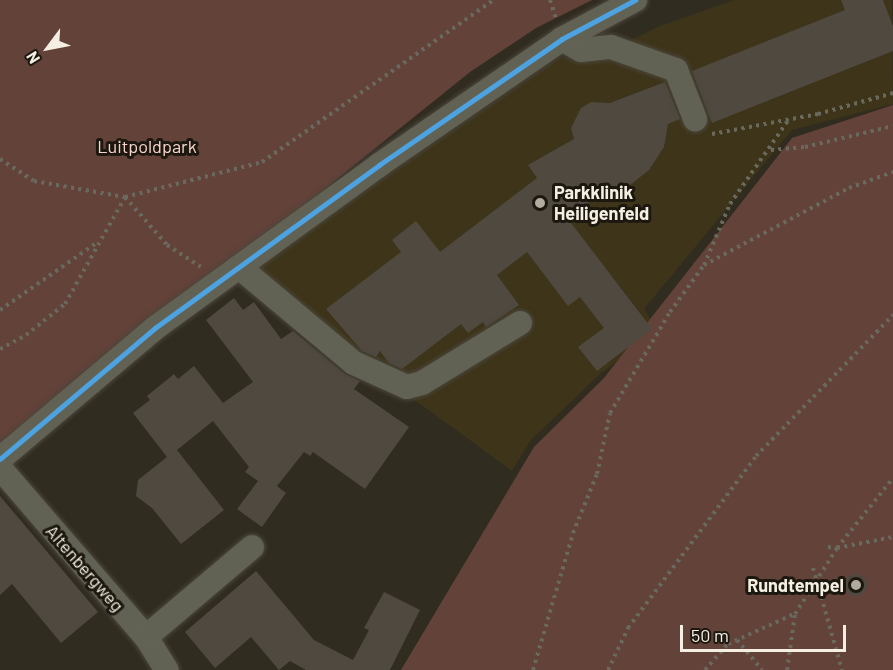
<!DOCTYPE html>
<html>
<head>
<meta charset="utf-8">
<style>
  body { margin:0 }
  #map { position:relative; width:893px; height:670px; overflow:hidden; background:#312c20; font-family:Barlow,sans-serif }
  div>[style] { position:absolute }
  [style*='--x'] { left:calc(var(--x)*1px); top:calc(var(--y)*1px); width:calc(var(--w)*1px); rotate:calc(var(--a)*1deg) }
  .built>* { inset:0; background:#3d3419 }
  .green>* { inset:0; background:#634239 }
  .building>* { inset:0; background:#4f4940 }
  .round { border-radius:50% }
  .path>* { height:4px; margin-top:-2px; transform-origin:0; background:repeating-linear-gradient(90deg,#69695e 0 3px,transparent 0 7.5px) }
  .roads { filter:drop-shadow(0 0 2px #4b463d) drop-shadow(0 0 2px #4b463d) }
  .minor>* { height:24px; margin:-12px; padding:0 12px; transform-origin:12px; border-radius:12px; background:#616254 }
  .bus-1>* { height:4.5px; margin:-2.25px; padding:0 2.25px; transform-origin:2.25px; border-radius:2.25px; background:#4da3e1 }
  .dots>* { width:16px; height:16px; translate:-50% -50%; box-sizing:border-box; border:3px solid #1c180f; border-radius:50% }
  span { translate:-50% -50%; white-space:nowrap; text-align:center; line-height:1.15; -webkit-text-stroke:6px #1c180f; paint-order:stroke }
  .park-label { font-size:18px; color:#fad4cb }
  .poi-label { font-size:18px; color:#f4efe2; font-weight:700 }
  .left { translate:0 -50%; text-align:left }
  .right { translate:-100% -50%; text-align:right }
  .street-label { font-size:18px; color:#f4efe2 }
  .north { position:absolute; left:18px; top:18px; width:60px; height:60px; -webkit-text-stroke:4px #1c180f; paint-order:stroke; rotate:238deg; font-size:16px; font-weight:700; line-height:24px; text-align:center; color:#f4efe2 }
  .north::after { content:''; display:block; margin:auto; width:21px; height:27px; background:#f4efe2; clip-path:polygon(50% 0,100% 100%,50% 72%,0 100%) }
  .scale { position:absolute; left:680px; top:625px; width:166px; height:27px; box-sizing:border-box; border:3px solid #f4efe2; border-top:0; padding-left:8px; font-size:18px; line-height:21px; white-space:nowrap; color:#f4efe2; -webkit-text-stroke:4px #1c180f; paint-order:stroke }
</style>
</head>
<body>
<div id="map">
  <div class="built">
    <div style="clip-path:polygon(734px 0,892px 0,893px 104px,792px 130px,644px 309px,658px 331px,600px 374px,530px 441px,512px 471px,423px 406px,342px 356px,242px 275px,558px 58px,601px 55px,660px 26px)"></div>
  </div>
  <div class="green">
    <div style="clip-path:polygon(0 0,592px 0,536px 28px,470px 72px,0 450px)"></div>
    <div style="clip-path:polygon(893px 105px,893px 670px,401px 670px,534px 447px,604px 378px,792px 138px)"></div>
  </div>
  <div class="building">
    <div style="clip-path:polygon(841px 0,883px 0,893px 26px,893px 51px,712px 123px,692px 71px,845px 10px)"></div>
    <div style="clip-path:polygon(665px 82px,680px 119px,668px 124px,664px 147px,649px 170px,620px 193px,599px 195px,568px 219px,652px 329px,597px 371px,578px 347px,604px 328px,580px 297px,568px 306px,527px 252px,497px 275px,519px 305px,486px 327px,483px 322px,468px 333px,461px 324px,402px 369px,389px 363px,380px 351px,376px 357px,362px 351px,326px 309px,401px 252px,392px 240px,416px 221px,440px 252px,537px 178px,528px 165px,574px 139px,571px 128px,581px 108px,591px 102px,610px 103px)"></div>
    <div style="clip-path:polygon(234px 298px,243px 310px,254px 302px,281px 339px,293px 331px,345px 374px,360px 381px,354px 389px,409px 427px,365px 489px,313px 452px,310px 456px,304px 452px,277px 486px,286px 493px,262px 527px,237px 509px,258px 481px,245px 472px,249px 467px,213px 421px,177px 450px,224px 510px,181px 544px,152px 508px,136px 496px,138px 480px,167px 457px,133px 413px,150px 400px,147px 396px,174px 374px,178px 379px,194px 366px,223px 403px,253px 382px,206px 320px)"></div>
    <div style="clip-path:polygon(0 496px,98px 612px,61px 643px,12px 584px,0 595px)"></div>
    <div style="clip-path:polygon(256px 571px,314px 640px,353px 660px,369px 630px,364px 628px,384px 592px,420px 610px,390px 670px,306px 670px,290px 661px,279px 670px,251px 637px,215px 668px,185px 632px)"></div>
    <div class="round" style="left:845px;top:574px;width:22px;height:22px"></div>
  </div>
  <div class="path">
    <div style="--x:550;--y:0;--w:20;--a:72"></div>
    <div style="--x:712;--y:134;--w:108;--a:-10.7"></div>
    <div style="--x:818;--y:114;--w:78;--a:-15.6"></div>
    <div style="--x:771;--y:150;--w:34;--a:-5"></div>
    <div style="--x:805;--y:147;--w:90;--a:-13.4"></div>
    <div style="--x:0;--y:159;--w:40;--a:32.9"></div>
    <div style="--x:34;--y:181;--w:92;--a:10"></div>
    <div style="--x:125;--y:197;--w:141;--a:-14.3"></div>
    <div style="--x:262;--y:162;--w:282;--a:-35"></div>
    <div style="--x:125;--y:197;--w:64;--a:48.8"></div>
    <div style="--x:167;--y:245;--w:40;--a:32.9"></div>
    <div style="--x:704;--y:265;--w:164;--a:-28"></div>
    <div style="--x:849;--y:188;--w:47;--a:-20"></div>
    <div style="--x:0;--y:310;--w:119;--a:-34.8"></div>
    <div style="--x:0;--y:349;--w:30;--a:-28"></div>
    <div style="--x:26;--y:335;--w:50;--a:-38.5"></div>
    <div style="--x:65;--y:304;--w:123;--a:-60.7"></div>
    <div style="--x:828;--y:547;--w:9;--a:6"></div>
    <div style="--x:837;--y:548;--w:90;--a:-51.3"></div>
    <div style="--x:813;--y:568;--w:106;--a:74.1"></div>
    <div style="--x:737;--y:640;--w:39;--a:50"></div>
    <div style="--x:533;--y:670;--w:143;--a:-73.7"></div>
    <div style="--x:573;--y:533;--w:64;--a:-67.9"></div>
    <div style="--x:597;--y:474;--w:62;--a:-78"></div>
    <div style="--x:610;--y:413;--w:117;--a:-59.3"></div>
    <div style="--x:670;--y:312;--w:58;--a:-54.1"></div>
    <div style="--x:704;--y:265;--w:66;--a:-66.9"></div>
    <div style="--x:730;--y:204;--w:103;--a:-55.2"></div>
    <div style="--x:608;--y:670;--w:47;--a:-64.5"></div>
    <div style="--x:628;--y:628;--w:214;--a:-53.3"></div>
    <div style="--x:756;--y:456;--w:197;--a:-45.8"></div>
    <div style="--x:705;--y:670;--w:35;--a:-49"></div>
    <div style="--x:728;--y:644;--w:72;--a:-24.4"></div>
    <div style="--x:787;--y:670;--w:57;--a:-81.9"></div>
    <div style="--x:795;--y:614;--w:78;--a:-57.5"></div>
    <div style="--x:837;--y:548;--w:57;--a:-11.1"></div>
  </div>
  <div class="roads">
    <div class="minor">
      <div style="--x:562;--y:39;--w:22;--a:30"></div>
      <div style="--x:581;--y:50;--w:30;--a:-6"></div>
      <div style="--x:611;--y:47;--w:69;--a:19.5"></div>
      <div style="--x:676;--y:70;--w:53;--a:68.8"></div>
      <div style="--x:239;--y:267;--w:150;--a:39.9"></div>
      <div style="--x:354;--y:363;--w:58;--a:24.4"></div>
      <div style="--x:407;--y:387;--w:16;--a:-15"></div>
      <div style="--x:422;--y:383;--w:115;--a:-31.5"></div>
      <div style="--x:0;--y:459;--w:203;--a:-40.2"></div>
      <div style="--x:155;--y:328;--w:277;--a:-36"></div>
      <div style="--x:379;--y:165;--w:222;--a:-34.5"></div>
      <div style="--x:562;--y:39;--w:83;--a:-28.1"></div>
      <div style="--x:0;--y:468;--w:223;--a:49.2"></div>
      <div style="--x:146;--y:637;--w:39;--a:58"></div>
      <div style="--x:146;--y:637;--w:139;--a:-40.3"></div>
    </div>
  </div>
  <div class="bus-1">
    <div style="--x:0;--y:459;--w:203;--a:-40.2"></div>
    <div style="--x:155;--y:328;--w:277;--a:-36"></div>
    <div style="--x:379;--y:165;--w:222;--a:-34.5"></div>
    <div style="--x:562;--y:39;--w:83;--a:-28.1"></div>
  </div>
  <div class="dots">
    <div style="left:540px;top:203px;background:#b0ab9e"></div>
    <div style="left:856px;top:585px;background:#b0ab9e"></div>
  </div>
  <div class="park-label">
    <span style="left:147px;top:146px">Luitpoldpark</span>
  </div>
  <div class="poi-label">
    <span class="left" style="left:554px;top:203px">Parkklinik<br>Heiligenfeld</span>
    <span class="right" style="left:844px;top:585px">Rundtempel</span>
  </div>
  <div class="street-label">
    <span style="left:85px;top:568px;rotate:49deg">Altenbergweg</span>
  </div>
  <div class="north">N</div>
  <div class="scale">50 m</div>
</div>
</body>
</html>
